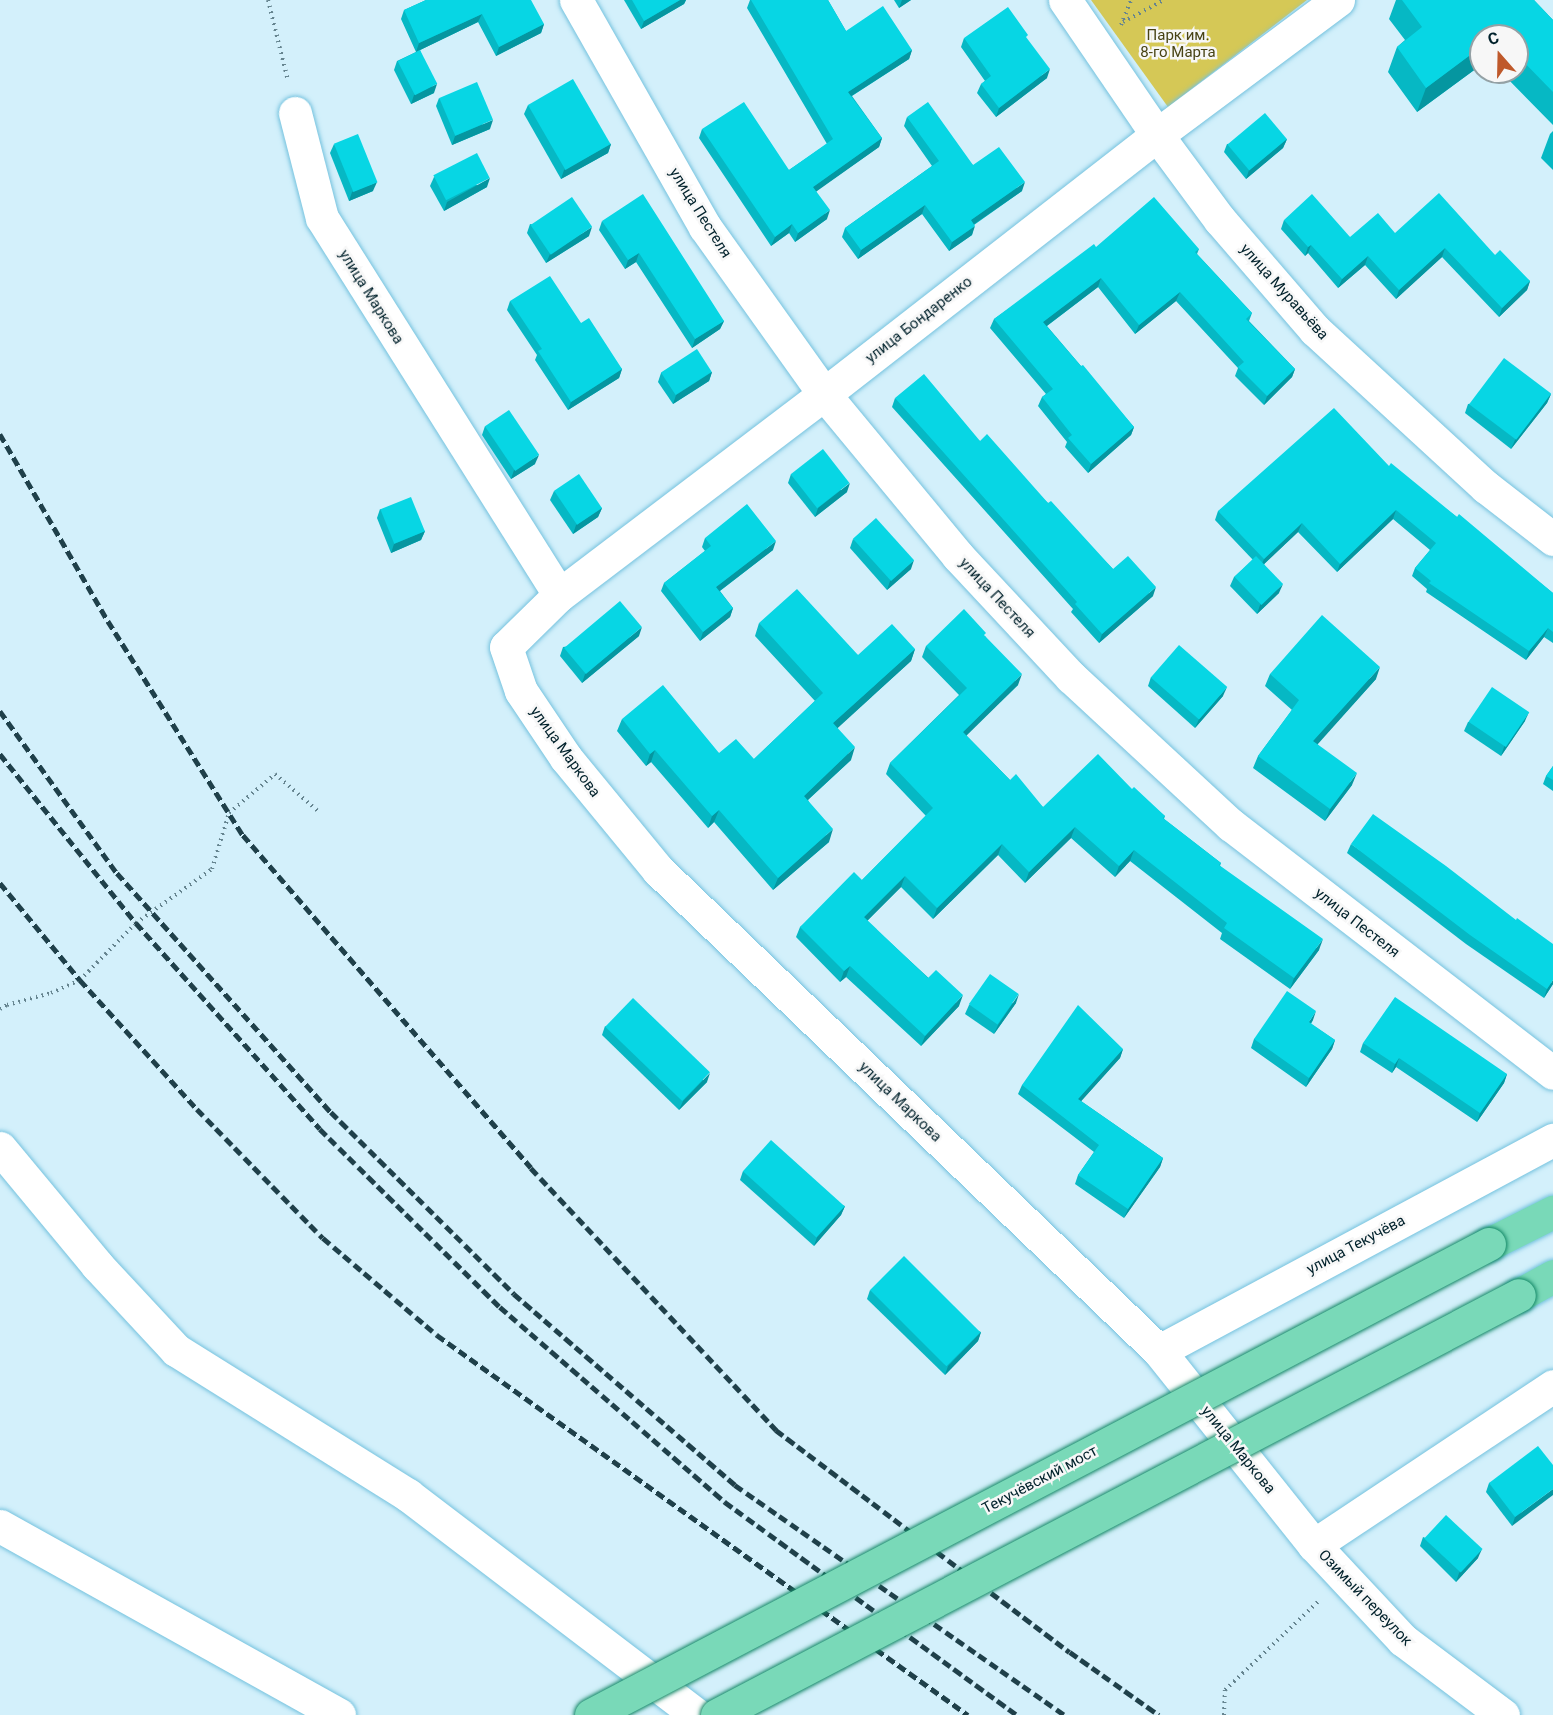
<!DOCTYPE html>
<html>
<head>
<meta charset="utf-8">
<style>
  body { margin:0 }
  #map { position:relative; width:1553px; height:1715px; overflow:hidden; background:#d3f0fb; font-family:Roboto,sans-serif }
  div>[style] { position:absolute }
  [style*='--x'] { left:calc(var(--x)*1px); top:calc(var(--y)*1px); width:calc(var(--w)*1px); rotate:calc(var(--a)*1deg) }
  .green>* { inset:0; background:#d5c856 }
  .path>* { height:4px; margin-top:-2px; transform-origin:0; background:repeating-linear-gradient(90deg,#65848f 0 1.5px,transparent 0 6px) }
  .roads { filter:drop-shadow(0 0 2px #75c2de) drop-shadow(0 0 2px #75c2de) }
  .minor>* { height:33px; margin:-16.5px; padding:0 16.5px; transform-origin:16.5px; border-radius:16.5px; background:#fff }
  .major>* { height:33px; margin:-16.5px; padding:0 16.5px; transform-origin:16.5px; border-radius:16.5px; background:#79d9b8 }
  .rail>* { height:4.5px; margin-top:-2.25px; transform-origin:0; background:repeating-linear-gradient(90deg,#1f404a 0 9px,transparent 0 13.5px) }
  .bridges { filter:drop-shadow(0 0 2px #148867) drop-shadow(0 0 2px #148867) }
  .major-bridge>* { height:33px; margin:-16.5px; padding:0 16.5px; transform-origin:16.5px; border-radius:16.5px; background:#79d9b8 }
  .wall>* { inset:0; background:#06b8c4 }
  .shaded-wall>* { inset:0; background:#0596a0 }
  .building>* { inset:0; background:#07d6e4; transform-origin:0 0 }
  span { translate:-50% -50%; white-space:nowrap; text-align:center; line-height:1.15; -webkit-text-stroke:5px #f7f7f7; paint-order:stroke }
  .park-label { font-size:15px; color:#484314 }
  .street-label { font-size:15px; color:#00212b }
  .north { position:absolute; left:1469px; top:24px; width:60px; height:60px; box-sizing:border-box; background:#f7f7f7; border:2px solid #94a1a5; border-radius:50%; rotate:340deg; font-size:16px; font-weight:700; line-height:24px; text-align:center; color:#00212b }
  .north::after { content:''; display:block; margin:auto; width:21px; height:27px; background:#bf592b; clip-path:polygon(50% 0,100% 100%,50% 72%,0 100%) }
</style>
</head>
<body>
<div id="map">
  <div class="green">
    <div style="clip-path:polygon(1091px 0,1307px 0,1168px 107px)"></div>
  </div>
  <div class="path">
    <div style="--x:268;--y:0;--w:83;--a:76.1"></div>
    <div style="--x:1123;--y:22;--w:47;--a:-28.2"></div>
    <div style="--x:1121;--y:25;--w:27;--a:-68"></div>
    <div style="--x:0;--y:1009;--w:8;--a:-30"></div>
    <div style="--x:7;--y:1005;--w:46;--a:-15.3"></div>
    <div style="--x:51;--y:993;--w:32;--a:-24"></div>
    <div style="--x:80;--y:980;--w:80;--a:-45.5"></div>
    <div style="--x:136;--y:923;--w:93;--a:-35.4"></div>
    <div style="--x:212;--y:869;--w:59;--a:-73.1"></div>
    <div style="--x:229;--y:813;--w:60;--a:-40.3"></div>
    <div style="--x:275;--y:774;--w:57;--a:40.7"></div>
    <div style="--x:1224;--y:1715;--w:25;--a:-88"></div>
    <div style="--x:1225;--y:1690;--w:131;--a:-43.5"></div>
  </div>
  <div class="roads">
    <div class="minor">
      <div style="--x:576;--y:0;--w:261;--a:60.4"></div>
      <div style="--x:705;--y:227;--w:205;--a:54.5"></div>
      <div style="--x:824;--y:394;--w:210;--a:50.4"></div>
      <div style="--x:958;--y:556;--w:166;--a:47"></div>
      <div style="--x:1071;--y:677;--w:218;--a:42.8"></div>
      <div style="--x:1231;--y:825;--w:406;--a:37.6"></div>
      <div style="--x:1065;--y:0;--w:163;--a:55.7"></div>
      <div style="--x:1157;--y:135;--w:106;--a:53.5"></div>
      <div style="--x:1220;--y:220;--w:145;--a:49.2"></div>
      <div style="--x:1315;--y:330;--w:232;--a:42.6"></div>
      <div style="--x:1486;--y:487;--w:85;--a:37.8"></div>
      <div style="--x:1338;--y:0;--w:226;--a:143.3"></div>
      <div style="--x:1157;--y:135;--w:422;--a:142.1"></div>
      <div style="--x:824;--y:394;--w:333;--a:142.8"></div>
      <div style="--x:559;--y:595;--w:74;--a:135.5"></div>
      <div style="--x:506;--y:647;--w:46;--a:71.2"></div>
      <div style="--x:521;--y:691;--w:81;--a:56.1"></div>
      <div style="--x:566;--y:758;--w:145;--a:50.6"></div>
      <div style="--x:658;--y:870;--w:695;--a:43.83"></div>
      <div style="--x:1159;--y:1351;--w:248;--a:51.4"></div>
      <div style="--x:1314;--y:1545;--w:130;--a:46.9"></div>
      <div style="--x:1403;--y:1640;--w:125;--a:36.9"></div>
      <div style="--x:295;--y:113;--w:108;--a:75.6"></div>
      <div style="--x:322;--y:218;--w:445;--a:57.8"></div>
      <div style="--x:0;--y:1148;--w:152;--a:50.3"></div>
      <div style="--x:97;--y:1265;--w:116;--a:47.1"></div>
      <div style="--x:176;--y:1350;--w:274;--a:32"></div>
      <div style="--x:408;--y:1495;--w:363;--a:37.3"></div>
      <div style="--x:1159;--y:1351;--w:447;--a:-28.2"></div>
      <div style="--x:0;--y:1526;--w:388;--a:29.1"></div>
      <div style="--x:1314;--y:1545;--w:287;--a:-33.6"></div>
    </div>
    <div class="major">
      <div style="--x:1489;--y:1244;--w:72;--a:-26.6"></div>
      <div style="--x:1519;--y:1295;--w:39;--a:-29"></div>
    </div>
  </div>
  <div class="rail">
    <div style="--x:0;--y:434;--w:216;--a:60"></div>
    <div style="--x:108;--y:621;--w:253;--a:57.8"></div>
    <div style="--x:243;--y:835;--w:440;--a:49.1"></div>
    <div style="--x:531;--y:1168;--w:359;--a:46.9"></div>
    <div style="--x:776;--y:1430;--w:368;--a:37.1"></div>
    <div style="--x:1070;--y:1652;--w:109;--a:35.3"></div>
    <div style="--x:0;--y:711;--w:200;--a:54.2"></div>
    <div style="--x:117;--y:873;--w:321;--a:48.2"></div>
    <div style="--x:331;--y:1112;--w:258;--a:44.8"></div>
    <div style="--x:514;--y:1294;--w:292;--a:40.8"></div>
    <div style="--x:735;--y:1485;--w:402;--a:34.9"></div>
    <div style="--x:0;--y:754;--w:217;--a:51.2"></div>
    <div style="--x:136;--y:923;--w:276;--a:48.2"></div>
    <div style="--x:320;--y:1129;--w:253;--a:44.7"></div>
    <div style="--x:500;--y:1307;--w:298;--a:40.9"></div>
    <div style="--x:725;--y:1502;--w:361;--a:36.1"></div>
    <div style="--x:0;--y:883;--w:126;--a:50.5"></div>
    <div style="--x:80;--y:980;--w:174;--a:47.8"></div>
    <div style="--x:197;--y:1109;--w:180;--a:45.7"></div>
    <div style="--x:323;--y:1238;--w:150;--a:40.4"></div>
    <div style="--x:437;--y:1335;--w:653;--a:35.59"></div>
  </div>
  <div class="bridges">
    <div class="major-bridge">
      <div style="--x:591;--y:1715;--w:1014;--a:-27.68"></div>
      <div style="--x:717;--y:1715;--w:905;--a:-27.64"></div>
    </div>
  </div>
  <div class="wall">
    <div style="clip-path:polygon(426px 0,544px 24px,541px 33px,496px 56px,478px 22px,420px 50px,434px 93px,411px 104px,394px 70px,397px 61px,416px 52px,401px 19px,404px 10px)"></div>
    <div style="clip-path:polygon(624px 0,686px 0,684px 4px,641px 29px)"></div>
    <div style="clip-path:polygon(750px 0,828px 0,846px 31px,912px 50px,909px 59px,852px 96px,882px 138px,879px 147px,816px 191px,827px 219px,795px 242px,789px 233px,771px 246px,699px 138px,702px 129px,789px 170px,827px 144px,747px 8px)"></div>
    <div style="clip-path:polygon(894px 0,911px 0,899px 8px)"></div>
    <div style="clip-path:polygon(1396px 0,1534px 0,1553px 20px,1553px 125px,1501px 72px,1517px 72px,1517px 36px,1481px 36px,1481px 65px,1417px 112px,1388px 72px,1397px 47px,1405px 40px,1389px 19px)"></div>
    <div style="clip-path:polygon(964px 38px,1047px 78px,996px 117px,977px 93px,981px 84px,985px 81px,961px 47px)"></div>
    <div style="clip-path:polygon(439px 98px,490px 129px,452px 145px,436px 106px)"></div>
    <div style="clip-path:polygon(528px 105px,611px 144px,608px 153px,561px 179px,524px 114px)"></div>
    <div style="clip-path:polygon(907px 117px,973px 165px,1022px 191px,974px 225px,972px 235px,949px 251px,922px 214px,858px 259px,842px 237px,845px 228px,932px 166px,904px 126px)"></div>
    <div style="clip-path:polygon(1553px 131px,1553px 170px,1541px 158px,1550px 134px)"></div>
    <div style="clip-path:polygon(1287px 139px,1283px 148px,1246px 179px,1224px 152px,1227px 144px)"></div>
    <div style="clip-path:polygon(334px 144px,373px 191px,349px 201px,330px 153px)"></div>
    <div style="clip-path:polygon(434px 177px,487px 187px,444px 211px,430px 186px)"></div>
    <div style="clip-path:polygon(1284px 220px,1350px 237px,1395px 233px,1495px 255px,1530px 281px,1527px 290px,1499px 317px,1442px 257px,1396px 299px,1365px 265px,1338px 288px,1308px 253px,1305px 256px,1281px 229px)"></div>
    <div style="clip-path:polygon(602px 221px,724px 321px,720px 329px,692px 348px,636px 262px,625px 269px,599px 230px)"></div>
    <div style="clip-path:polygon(530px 224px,589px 236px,546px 263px,527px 233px)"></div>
    <div style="clip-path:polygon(1096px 247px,1199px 249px,1197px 254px,1252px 313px,1249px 321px,1295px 369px,1292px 377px,1264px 405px,1235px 376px,1238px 368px,1176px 301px,1135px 334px,1098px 287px,1047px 326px,1081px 366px,1134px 427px,1131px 435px,1088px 473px,1065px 447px,1067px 442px,1038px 406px,1042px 397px,1046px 394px,990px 328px,994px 319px)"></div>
    <div style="clip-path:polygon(510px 301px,581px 323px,622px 369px,619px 378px,568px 410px,535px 360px,537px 355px,507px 310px)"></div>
    <div style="clip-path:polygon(712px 372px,709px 381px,673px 404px,658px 382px,661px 373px)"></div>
    <div style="clip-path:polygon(1551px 394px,1547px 403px,1511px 449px,1465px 413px,1468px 404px)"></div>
    <div style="clip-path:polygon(895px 398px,980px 441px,1048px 503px,1113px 569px,1153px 596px,1099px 643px,1071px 612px,1073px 609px,892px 407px)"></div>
    <div style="clip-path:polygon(485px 426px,535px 464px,511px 479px,482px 435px)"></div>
    <div style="clip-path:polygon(1389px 466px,1457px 517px,1553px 593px,1553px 643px,1544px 637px,1526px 660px,1426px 592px,1427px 589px,1412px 576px,1415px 568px,1430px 550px,1393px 519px,1337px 572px,1298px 532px,1264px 564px,1279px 593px,1257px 614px,1230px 586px,1234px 577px,1253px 560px,1215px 520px,1218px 511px)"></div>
    <div style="clip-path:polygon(791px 474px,847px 492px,815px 517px,788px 483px)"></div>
    <div style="clip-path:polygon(554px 491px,602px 508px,598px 517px,573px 534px,550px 500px)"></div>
    <div style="clip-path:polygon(380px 509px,425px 531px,421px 540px,391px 553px,377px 518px)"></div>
    <div style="clip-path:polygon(705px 538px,773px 550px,720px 591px,733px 608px,730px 617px,700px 641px,661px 591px,664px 583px,705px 551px,702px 547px)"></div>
    <div style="clip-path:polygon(853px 539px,911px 569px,887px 590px,850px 548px)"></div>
    <div style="clip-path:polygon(759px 623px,858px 655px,915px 649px,911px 661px,837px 728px,851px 760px,808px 800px,829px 842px,773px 890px,714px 822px,708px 828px,651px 762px,646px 766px,617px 731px,622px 719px,719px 753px,754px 759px,815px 701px,755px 636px)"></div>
    <div style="clip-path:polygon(639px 636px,582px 683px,560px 656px,563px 647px)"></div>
    <div style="clip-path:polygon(985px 636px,1018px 685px,966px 735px,1010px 780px,1043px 807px,1132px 789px,1165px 816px,1164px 819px,1221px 863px,1220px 866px,1319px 950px,1290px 989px,1220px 939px,1222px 933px,1130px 861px,1115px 877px,1071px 838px,1025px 883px,998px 855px,933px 919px,901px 887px,867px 921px,959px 1006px,921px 1046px,846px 977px,840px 982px,796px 937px,800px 927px,862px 880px,926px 816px,886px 774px,890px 763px,959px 695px,922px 657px,926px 646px)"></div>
    <div style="clip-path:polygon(1270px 674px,1376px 679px,1317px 744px,1352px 785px,1325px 821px,1253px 768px,1258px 756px,1292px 710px,1265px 686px)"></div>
    <div style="clip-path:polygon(1151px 677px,1223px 696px,1195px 728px,1148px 686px)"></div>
    <div style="clip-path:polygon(1525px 721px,1501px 756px,1464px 731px,1468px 722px)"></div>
    <div style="clip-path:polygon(1553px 766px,1553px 791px,1543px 784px,1546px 776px)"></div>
    <div style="clip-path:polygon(1351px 844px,1553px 984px,1544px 998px,1466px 944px,1347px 853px)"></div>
    <div style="clip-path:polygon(1016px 1003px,994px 1034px,965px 1014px,969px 1005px)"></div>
    <div style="clip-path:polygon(1313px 1020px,1311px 1024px,1335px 1040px,1332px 1049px,1306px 1087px,1251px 1048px,1254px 1039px)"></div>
    <div style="clip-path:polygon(605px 1026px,707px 1082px,679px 1110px,602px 1035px)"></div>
    <div style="clip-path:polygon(1363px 1043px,1507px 1074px,1504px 1083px,1477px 1122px,1396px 1067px,1392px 1073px,1360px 1052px)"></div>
    <div style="clip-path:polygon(1123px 1049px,1120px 1058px,1081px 1101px,1163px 1158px,1160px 1167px,1124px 1218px,1075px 1184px,1078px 1175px,1094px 1152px,1018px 1094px,1022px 1085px)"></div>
    <div style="clip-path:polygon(743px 1171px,845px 1206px,841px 1215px,814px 1246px,740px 1180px)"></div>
    <div style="clip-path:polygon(870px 1290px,981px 1332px,978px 1341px,945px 1375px,867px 1299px)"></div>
    <div style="clip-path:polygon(1553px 1465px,1512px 1526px,1486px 1492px,1489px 1483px)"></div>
    <div style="clip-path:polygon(1423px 1537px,1478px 1558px,1456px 1582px,1420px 1546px)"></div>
  </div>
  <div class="shaded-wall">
    <div style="clip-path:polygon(680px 0,686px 0,684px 4px,641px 29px,644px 21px)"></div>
    <div style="clip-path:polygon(902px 0,911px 0,899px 8px)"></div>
    <div style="clip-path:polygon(482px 14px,478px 22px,416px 52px,419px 43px)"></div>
    <div style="clip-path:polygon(544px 24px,541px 33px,496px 56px,499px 47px)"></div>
    <div style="clip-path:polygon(1481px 47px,1481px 65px,1417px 112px,1426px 88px)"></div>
    <div style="clip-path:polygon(912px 50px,909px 59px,845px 100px,848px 92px)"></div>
    <div style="clip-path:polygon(1050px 69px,1047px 78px,996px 117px,999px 108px)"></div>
    <div style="clip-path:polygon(437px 84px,434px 93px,411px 104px,414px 95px)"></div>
    <div style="clip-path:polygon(493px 120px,490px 129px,452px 145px,455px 136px)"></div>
    <div style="clip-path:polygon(882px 138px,879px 147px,810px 196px,813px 187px)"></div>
    <div style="clip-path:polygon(1287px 139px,1283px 148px,1246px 179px,1249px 170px)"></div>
    <div style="clip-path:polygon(611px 144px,608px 153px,561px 179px,564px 170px)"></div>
    <div style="clip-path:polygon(490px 178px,487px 187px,444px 211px,447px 202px)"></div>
    <div style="clip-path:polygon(377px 182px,373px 191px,349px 201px,352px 192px)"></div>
    <div style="clip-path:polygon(1025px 182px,1022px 191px,967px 229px,971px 220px)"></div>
    <div style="clip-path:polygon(925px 205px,922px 214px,858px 259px,861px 250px)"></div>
    <div style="clip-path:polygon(830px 210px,827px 219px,795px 242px,798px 233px)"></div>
    <div style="clip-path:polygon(792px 224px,789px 233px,771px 246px,775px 237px)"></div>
    <div style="clip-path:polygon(975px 226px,972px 235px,949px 251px,952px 242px)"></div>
    <div style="clip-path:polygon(592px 227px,589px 236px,546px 263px,550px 254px)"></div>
    <div style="clip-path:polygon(1311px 245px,1308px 253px,1305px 256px,1308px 247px)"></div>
    <div style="clip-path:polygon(1445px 248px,1442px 257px,1396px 299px,1399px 290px)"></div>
    <div style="clip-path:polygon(639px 253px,636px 262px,625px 269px,628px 260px)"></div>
    <div style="clip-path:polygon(1368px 256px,1365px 265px,1338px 288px,1342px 279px)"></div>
    <div style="clip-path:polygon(1101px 278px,1098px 287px,1040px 331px,1043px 322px)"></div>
    <div style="clip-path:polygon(1530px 281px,1527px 290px,1499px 317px,1502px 308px)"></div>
    <div style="clip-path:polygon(1180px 292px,1176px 301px,1135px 334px,1139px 325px)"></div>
    <div style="clip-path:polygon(724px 321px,720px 329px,692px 348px,695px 339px)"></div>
    <div style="clip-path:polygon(622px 369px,619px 378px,568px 410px,571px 402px)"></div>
    <div style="clip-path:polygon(1295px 369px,1292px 377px,1264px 405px,1267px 396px)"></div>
    <div style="clip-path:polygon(712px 372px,709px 381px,673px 404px,676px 395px)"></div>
    <div style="clip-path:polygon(1551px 394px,1547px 403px,1511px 449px,1515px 440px)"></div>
    <div style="clip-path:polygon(1134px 427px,1131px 435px,1088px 473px,1091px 464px)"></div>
    <div style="clip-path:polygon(539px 455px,535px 464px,511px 479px,514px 470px)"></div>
    <div style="clip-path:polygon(850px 483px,847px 492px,815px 517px,818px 508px)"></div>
    <div style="clip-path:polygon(602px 508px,598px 517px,573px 534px,576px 525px)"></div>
    <div style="clip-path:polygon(1396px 510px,1393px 519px,1337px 572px,1340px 564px)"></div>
    <div style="clip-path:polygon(1302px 523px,1298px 532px,1260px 568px,1264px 559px)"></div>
    <div style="clip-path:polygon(425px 531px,421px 540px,391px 553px,394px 544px)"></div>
    <div style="clip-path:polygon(776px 541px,773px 550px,713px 596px,716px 587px)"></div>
    <div style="clip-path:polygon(914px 560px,911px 569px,887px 590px,890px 581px)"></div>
    <div style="clip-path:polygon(1283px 584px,1279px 593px,1257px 614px,1260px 605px)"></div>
    <div style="clip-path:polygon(1156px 587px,1153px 596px,1099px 643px,1102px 634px)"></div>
    <div style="clip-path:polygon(733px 608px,730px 617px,700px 641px,703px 632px)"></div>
    <div style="clip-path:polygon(642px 627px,639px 636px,582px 683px,585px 674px)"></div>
    <div style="clip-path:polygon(1548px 628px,1544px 637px,1526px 660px,1529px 651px)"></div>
    <div style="clip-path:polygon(915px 649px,911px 661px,829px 736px,833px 723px)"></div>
    <div style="clip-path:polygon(1380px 667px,1376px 679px,1309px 754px,1313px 741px)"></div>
    <div style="clip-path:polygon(1022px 674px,1018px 685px,959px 743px,963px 732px)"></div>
    <div style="clip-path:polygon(1227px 687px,1223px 696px,1195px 728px,1199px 719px)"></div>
    <div style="clip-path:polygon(1529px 712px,1525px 721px,1501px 756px,1504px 747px)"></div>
    <div style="clip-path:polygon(855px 747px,851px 760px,799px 808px,804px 796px)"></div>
    <div style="clip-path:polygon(655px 750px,651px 762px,646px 766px,650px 754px)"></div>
    <div style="clip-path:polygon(1357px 773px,1352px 785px,1325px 821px,1330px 809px)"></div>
    <div style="clip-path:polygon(719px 810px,714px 822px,708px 828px,712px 816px)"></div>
    <div style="clip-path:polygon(1075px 827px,1071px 838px,1025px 883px,1029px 872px)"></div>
    <div style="clip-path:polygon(833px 829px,829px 842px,773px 890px,778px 878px)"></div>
    <div style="clip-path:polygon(1002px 844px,998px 855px,933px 919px,937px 908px)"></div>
    <div style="clip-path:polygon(1134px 850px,1130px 861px,1115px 877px,1119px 866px)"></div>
    <div style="clip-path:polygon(905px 876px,901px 887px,860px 928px,864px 917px)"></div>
    <div style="clip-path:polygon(1323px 939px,1319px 950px,1290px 989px,1294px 978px)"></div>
    <div style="clip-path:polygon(850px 966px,846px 977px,840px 982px,844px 971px)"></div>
    <div style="clip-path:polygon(1553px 980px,1553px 984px,1544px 998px,1547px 989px)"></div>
    <div style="clip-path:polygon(1019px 994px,1016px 1003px,994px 1034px,998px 1025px)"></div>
    <div style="clip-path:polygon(963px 995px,959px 1006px,921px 1046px,925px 1036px)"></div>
    <div style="clip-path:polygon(1316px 1011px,1313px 1020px,1305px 1031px,1309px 1022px)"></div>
    <div style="clip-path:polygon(1335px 1040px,1332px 1049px,1306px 1087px,1309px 1078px)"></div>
    <div style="clip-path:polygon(1123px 1049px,1120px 1058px,1075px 1108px,1078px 1099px)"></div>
    <div style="clip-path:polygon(1399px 1058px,1396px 1067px,1392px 1073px,1395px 1064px)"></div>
    <div style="clip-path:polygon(710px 1073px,707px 1082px,679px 1110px,683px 1101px)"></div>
    <div style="clip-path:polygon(1507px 1074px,1504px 1083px,1477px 1122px,1480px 1113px)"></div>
    <div style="clip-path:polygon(1163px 1158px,1160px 1167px,1124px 1218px,1128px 1209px)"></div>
    <div style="clip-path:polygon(845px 1206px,841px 1215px,814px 1246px,817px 1237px)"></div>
    <div style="clip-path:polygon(981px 1332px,978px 1341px,945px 1375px,948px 1366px)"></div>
    <div style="clip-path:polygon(1553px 1489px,1553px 1495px,1512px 1526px,1515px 1517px)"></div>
    <div style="clip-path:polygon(1482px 1549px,1478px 1558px,1456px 1582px,1459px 1573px)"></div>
  </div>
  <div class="building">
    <div style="clip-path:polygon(426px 0,531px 0,544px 24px,499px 47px,482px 14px,419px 43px,404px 10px)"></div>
    <div style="clip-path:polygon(632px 0,680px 0,644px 21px)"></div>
    <div style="clip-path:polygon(751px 0,828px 0,846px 31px,883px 6px,912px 50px,848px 92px,882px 138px,813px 187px,830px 210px,798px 233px,792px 224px,775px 237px,702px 129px,744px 102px,789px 170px,833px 139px)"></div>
    <div style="clip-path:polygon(1402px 0,1534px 0,1553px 20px,1553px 92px,1517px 55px,1517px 36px,1499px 36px,1498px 35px,1496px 36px,1481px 36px,1481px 47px,1426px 88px,1397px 47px,1422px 27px)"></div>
    <div style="clip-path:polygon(1008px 7px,1028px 35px,1026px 37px,1050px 69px,999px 108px,981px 84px,991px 76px,964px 38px)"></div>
    <div style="left:420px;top:50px;width:38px;height:25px;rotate:63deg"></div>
    <div style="left:573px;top:79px;width:75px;height:52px;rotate:60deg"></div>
    <div style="left:477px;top:82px;width:41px;height:41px;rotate:67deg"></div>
    <div style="clip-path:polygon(928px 102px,973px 165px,999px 147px,1025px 182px,971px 220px,975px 226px,952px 242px,925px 205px,861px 250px,845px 228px,939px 161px,907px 117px)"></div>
    <div style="left:1265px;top:113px;width:34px;height:49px;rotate:50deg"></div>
    <div style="left:358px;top:134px;width:52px;height:26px;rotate:68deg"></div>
    <div style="left:477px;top:153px;width:28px;height:49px;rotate:63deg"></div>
    <div style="clip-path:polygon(1439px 193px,1495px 255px,1500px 250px,1530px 281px,1502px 308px,1445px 248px,1399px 290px,1368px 256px,1342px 279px,1311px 245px,1308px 247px,1284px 220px,1312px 194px,1350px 237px,1378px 213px,1395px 233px)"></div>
    <div style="clip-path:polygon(643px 194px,724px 321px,695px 339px,639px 253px,628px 260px,602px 221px)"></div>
    <div style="left:572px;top:197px;width:36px;height:50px;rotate:56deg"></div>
    <div style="clip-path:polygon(1154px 197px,1199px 249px,1195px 252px,1252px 313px,1246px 319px,1295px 369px,1267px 396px,1238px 367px,1244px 362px,1180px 292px,1139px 325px,1101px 278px,1043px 322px,1081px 366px,1083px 365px,1134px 427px,1091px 464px,1068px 438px,1072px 435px,1042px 397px,1053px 389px,994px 319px,1094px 244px,1096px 247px)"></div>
    <div style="clip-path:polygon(550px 276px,581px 323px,589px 318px,622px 369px,571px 402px,538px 351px,542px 349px,510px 301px)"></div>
    <div style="left:697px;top:349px;width:27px;height:43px;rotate:57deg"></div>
    <div style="left:1504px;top:358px;width:59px;height:58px;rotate:37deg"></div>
    <div style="clip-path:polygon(924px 374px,980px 441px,987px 434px,1048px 503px,1051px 501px,1113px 569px,1128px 556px,1156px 587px,1102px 634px,1075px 604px,1077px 602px,895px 398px)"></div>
    <div style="clip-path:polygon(1334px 408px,1389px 466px,1391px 463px,1457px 517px,1459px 514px,1553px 593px,1553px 632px,1548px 628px,1529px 651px,1429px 583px,1431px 581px,1415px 568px,1436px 543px,1396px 510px,1340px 564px,1302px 523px,1264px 559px,1218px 511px)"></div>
    <div style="left:509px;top:410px;width:54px;height:29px;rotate:56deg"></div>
    <div style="left:823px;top:449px;width:43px;height:41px;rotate:52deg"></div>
    <div style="left:579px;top:474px;width:41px;height:30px;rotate:56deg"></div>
    <div style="left:411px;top:497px;width:37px;height:33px;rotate:68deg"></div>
    <div style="clip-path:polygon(747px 504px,776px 541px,716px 587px,733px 608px,703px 632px,664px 583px,711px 546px,705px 538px)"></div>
    <div style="left:876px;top:518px;width:57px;height:31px;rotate:48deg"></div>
    <div style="left:1256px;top:556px;width:39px;height:30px;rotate:46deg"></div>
    <div style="clip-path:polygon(797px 589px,858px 655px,892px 624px,915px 649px,833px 723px,855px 747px,804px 796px,833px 829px,778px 878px,719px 810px,712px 816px,655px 750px,650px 754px,622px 719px,663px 685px,719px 753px,736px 739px,754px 759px,823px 693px,759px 623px)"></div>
    <div style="left:620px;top:601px;width:34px;height:73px;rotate:50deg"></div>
    <div style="clip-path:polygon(964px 609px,986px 633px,984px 635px,1022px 674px,963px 732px,1010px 780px,1016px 774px,1043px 807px,1098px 754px,1132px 789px,1134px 787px,1165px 816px,1163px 818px,1221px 863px,1219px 865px,1323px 939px,1294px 978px,1224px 928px,1227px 923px,1134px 850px,1119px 866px,1075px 827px,1029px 872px,1002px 844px,937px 908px,905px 876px,864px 917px,928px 978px,936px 970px,963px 995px,925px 1036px,850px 966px,844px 971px,800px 927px,854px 872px,862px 880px,933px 808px,890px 763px,967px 688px,926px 646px)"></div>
    <div style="clip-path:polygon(1322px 615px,1380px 667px,1313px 741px,1357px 773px,1330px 809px,1258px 756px,1299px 700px,1270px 674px)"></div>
    <div style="left:1179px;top:645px;width:64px;height:43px;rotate:41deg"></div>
    <div style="left:1492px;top:687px;width:45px;height:42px;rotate:34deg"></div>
    <div style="clip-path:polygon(1553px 766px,1553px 780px,1546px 776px)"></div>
    <div style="clip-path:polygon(1373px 814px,1446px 866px,1516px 920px,1517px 918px,1553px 944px,1553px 980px,1547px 989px,1470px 935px,1351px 844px)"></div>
    <div style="left:990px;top:974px;width:35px;height:37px;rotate:35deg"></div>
    <div style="clip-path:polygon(1287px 991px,1316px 1011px,1309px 1022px,1335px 1040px,1309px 1078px,1254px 1039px)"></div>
    <div style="clip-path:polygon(1395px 997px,1507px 1074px,1480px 1113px,1399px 1058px,1395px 1064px,1363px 1043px)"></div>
    <div style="left:633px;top:998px;width:107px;height:40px;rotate:44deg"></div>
    <div style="clip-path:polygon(1078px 1005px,1123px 1049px,1078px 1099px,1163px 1158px,1128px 1209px,1078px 1175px,1099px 1145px,1022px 1085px)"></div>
    <div style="left:771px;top:1140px;width:99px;height:42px;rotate:42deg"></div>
    <div style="left:904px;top:1256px;width:108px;height:48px;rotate:45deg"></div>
    <div style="clip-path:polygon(1538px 1446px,1553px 1465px,1553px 1489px,1515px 1517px,1489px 1483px)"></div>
    <div style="left:1446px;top:1515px;width:50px;height:32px;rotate:43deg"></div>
  </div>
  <div class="park-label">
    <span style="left:1178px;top:44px">Парк им.<br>8-го Марта</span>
  </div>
  <div class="street-label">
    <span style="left:700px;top:213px;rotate:58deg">улица Пестеля</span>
    <span style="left:1284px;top:292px;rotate:48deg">улица Муравьёва</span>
    <span style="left:371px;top:297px;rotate:58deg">улица Маркова</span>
    <span style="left:919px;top:320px;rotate:-38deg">улица Бондаренко</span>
    <span style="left:997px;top:598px;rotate:47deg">улица Пестеля</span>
    <span style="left:565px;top:752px;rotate:54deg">улица Маркова</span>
    <span style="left:1357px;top:923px;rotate:38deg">улица Пестеля</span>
    <span style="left:900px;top:1102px;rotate:44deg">улица Маркова</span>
    <span style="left:1356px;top:1245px;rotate:-28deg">улица Текучёва</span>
    <span style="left:1238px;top:1450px;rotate:51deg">улица Маркова</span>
    <span style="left:1040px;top:1480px;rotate:-28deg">Текучёвский мост</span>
    <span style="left:1365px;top:1598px;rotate:46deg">Озимый переулок</span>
  </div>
  <div class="north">С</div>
</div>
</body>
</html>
